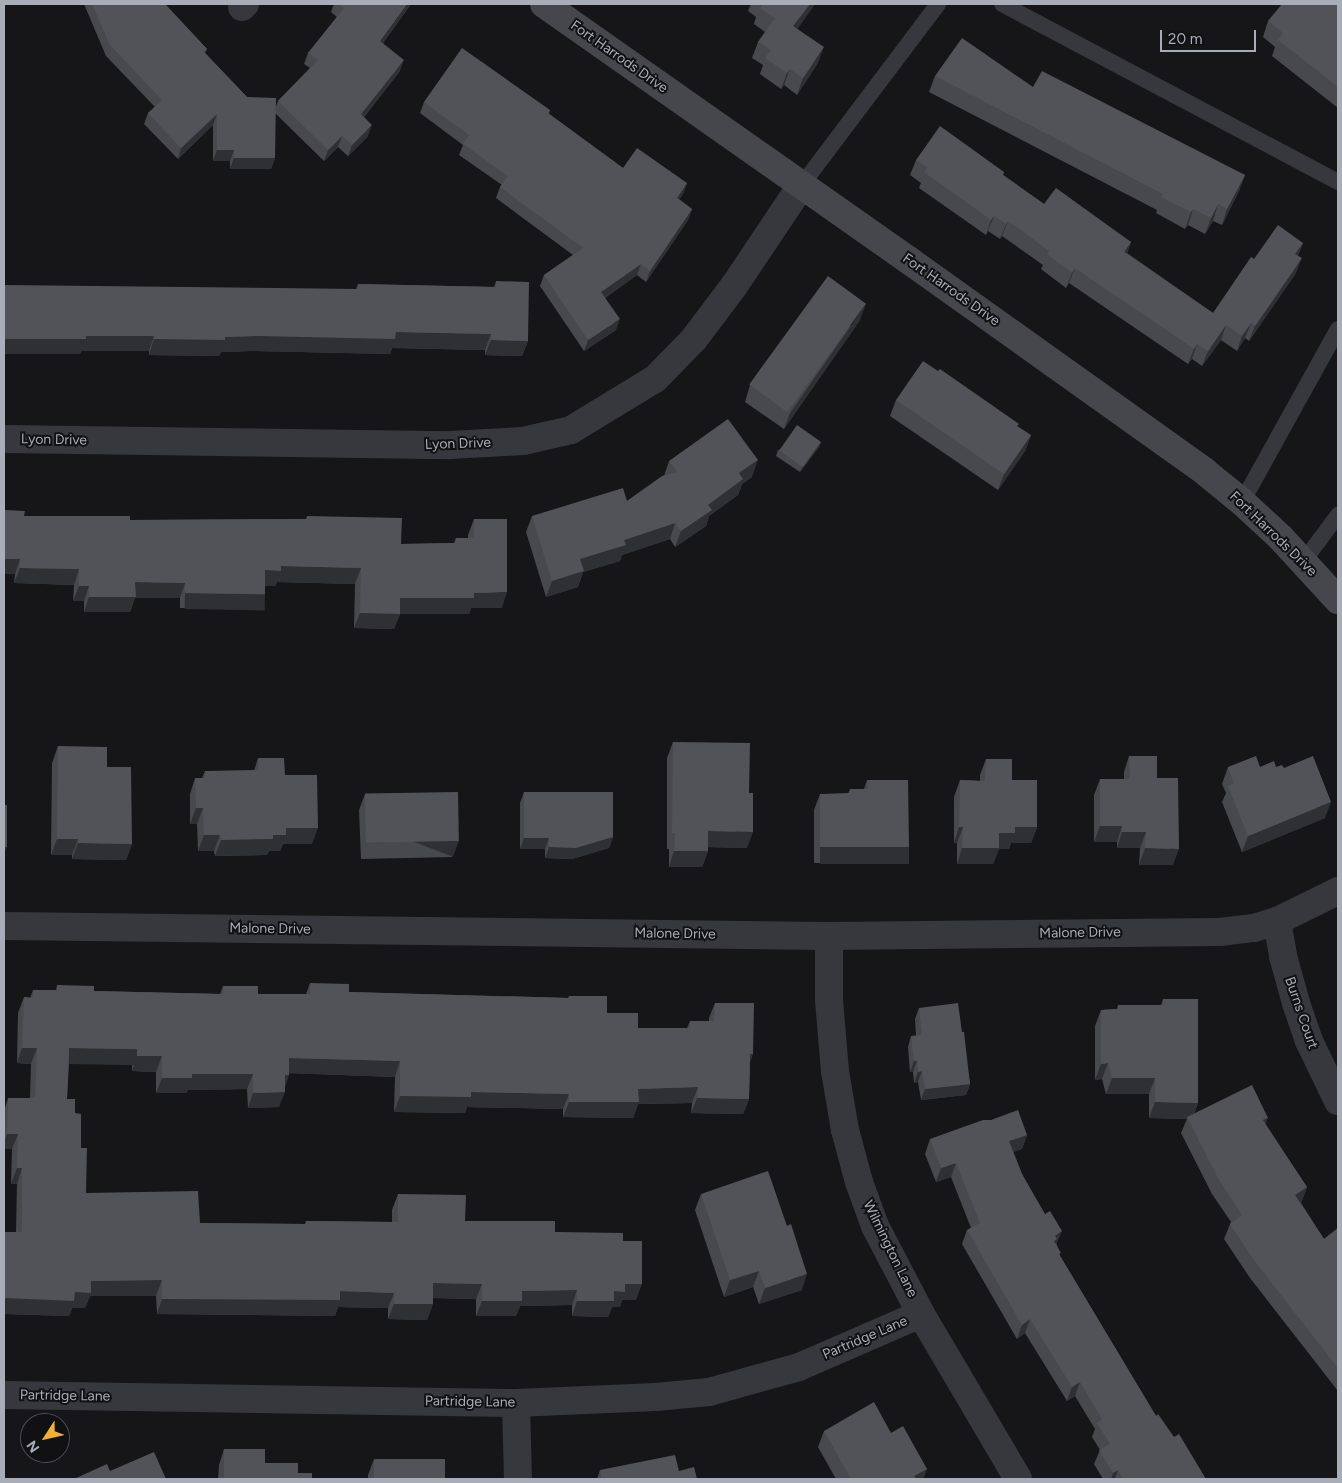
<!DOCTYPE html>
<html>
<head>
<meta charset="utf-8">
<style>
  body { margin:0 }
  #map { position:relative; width:1342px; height:1483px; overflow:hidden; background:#161618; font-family:Figtree,sans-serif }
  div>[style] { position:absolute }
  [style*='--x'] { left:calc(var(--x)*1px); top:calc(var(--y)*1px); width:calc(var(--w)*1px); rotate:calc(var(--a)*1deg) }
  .lane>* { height:16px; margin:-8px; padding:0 8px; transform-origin:8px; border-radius:8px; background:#37383d }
  .street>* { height:28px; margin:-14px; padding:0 14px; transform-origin:14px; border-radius:14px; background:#37383d }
  .secondary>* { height:28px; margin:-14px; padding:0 14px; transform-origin:14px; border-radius:14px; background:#45474d }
  .wall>* { inset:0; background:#47494d }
  .shaded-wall>* { inset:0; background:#2f3033; transform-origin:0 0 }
  .building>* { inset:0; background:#525359; transform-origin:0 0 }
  span { translate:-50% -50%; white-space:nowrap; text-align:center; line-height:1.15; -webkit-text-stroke:4px #111113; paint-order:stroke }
  .street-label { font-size:14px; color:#a8adb8 }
  .frame { position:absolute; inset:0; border:5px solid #a8adb8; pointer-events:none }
  .north { position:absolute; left:20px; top:1413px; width:50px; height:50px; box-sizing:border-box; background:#111113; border:1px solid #4d4f55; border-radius:50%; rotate:235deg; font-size:14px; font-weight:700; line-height:20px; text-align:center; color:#a8adb8 }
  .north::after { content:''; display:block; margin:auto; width:18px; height:22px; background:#f2b134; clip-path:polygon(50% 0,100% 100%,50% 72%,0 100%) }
  .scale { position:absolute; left:1160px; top:30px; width:96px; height:22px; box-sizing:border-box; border:2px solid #a8adb8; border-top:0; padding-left:6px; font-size:15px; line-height:18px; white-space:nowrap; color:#a8adb8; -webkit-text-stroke:4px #111113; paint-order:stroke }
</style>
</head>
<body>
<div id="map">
  <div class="lane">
    <div style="--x:1002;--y:4;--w:380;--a:27.9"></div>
    <div style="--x:801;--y:186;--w:228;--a:-53"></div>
    <div style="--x:1242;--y:502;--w:198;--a:-61"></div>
    <div style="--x:1303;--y:562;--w:59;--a:-53.3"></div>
  </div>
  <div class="street">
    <div style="--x:242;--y:7;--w:4;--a:-45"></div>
    <div style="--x:4;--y:439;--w:446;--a:0.8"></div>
    <div style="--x:450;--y:445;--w:73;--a:-3.1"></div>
    <div style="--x:523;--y:441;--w:49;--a:-12.9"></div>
    <div style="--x:571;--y:430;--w:98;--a:-31.3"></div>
    <div style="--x:655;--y:379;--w:56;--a:-45.7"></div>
    <div style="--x:694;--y:339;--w:66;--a:-53"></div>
    <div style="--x:734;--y:286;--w:120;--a:-56.2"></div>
    <div style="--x:1277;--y:921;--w:36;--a:80"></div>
    <div style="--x:1283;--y:956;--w:49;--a:74.5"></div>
    <div style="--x:1296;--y:1003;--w:40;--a:71.1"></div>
    <div style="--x:1309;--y:1041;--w:67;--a:64.2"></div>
    <div style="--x:4;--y:926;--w:825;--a:0.69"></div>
    <div style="--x:829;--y:936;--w:391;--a:-0.6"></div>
    <div style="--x:1220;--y:932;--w:34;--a:-7"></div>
    <div style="--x:1254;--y:928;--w:24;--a:-17"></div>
    <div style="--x:1277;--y:921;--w:68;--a:-26.2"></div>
    <div style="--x:829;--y:936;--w:64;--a:90"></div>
    <div style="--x:829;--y:1000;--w:71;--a:85.2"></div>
    <div style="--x:835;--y:1071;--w:60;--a:80.4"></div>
    <div style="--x:845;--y:1130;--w:54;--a:74.9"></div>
    <div style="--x:859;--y:1182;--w:47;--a:70"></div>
    <div style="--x:875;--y:1226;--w:99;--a:62.4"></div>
    <div style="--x:921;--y:1314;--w:191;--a:59.5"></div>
    <div style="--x:4;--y:1395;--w:512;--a:0.9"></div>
    <div style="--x:516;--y:1403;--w:140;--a:-2.5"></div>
    <div style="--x:656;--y:1397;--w:53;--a:-5.4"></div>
    <div style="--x:709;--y:1392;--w:93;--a:-15.5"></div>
    <div style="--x:799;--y:1367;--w:133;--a:-23.5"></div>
    <div style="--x:516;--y:1403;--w:76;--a:88.5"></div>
  </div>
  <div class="secondary">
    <div style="--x:544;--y:4;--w:444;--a:35.1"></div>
    <div style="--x:907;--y:259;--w:365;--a:35.5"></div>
    <div style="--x:1204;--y:471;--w:49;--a:39.2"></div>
    <div style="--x:1242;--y:502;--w:52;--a:42.6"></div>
    <div style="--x:1280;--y:537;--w:86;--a:47.4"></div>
  </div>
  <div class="wall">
    <div style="clip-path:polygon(84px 4px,165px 4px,207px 49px,205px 53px,247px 97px,275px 109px,278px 101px,310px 68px,304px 64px,308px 53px,337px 17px,331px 12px,334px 4px,411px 4px,383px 43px,400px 71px,364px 117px,368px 136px,348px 156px,338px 147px,324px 161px,275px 113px,275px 158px,271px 169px,230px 169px,230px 161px,213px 161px,213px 125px,178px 159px,144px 124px,148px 113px,155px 107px,106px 56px)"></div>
    <div style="clip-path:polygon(751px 4px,815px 4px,797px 29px,818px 63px,797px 95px,784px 85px,781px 89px,760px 74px,763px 65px,752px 58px,758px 42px,765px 32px,754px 24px,756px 17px,748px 11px)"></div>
    <div style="clip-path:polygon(1338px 4px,1338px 108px,1272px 56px,1275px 47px,1263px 37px,1268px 21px)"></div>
    <div style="clip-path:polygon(935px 76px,1033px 87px,1245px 175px,1239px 191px,1222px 225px,1213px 221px,1205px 234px,1188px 225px,1185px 229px,1156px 213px,1157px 210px,929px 92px)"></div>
    <div style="clip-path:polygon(424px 102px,550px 110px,549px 114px,623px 168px,687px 183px,683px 194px,679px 199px,692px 209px,688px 220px,646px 282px,637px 275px,605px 298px,616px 330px,584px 351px,540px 286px,544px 275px,573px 255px,496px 198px,500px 187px,502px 185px,459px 155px,463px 145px,420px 113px)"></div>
    <div style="clip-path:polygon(916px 160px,1004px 172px,1003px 175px,1044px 204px,1131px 242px,1127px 253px,1213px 313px,1254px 259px,1303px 243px,1298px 256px,1296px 273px,1249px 341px,1245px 338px,1237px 351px,1221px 340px,1202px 366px,1192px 359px,1188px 364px,1069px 283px,1066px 288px,1041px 269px,1043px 265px,1002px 236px,1000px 239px,988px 231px,986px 235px,919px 188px,921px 183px,910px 175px)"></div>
    <div style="clip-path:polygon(496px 281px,528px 341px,522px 356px,485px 355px,485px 350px,392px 348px,390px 354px,252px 351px,221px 352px,219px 356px,149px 355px,149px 351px,81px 351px,80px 354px,4px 354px,356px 289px,358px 284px,494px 287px)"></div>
    <div style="clip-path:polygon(860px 320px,784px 429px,745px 402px,750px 385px)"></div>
    <div style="clip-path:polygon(896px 400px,1031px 435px,1025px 451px,998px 490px,890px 416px)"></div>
    <div style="clip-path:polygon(821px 442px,819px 447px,800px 472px,776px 456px,778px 450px)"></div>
    <div style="clip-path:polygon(669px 461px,752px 477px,742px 484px,738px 495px,709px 516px,706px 526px,675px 547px,670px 539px,622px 555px,620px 561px,583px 572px,578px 587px,546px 597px,526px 532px,532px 516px,627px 501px,664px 476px)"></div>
    <div style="clip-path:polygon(24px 516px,130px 520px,306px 519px,307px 516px,401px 544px,454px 543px,456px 538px,468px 538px,468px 535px,474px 519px,502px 608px,471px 608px,469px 614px,400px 614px,394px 629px,354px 628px,355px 584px,277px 582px,275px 586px,265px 586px,265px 594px,260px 609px,180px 608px,180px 598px,135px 598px,130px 612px,84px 612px,84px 601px,73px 601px,74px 585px,14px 583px,15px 574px)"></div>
    <div style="clip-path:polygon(673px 742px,747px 848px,708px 847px,708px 851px,702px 867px,669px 867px,669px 849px,667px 849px,667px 758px)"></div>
    <div style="clip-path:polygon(58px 746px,107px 767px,132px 844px,126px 860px,72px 859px,72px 855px,51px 855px,52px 763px)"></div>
    <div style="clip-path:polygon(1129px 756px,1157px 778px,1173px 865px,1139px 865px,1140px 848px,1117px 848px,1117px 842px,1094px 842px,1094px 795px,1100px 779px,1124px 779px,1124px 772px)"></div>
    <div style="clip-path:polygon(258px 758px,285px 775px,312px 844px,283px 844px,280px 851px,269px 851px,267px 855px,215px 856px,214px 851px,198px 851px,197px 824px,190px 824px,190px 794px,195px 778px,202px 778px,205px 771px,254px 771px)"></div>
    <div style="clip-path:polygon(986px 759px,1012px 780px,1037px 827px,1031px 843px,1011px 843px,1009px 849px,999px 849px,993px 864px,957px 864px,957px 843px,954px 843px,954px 797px,960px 780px,980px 781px,980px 775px)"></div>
    <div style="clip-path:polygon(1228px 767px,1260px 767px,1284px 768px,1325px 818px,1242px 852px,1222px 802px,1226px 793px,1222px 784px)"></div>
    <div style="clip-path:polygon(867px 780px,903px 863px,814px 863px,814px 810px,820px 794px,848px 794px,850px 789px,864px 789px)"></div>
    <div style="clip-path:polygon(524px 792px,613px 837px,609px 848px,572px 859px,545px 858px,545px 849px,520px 849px,520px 803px)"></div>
    <div style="clip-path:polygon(365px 794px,453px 857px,361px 859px,359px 810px)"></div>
    <div style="clip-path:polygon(310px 983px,349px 992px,568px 998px,569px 996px,638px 1028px,687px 1028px,690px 1021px,709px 1021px,709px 1018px,715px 1003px,750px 1064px,749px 1099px,743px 1114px,691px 1113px,692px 1103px,638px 1104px,633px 1118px,563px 1117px,563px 1109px,467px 1107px,465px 1113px,394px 1112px,395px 1077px,289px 1073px,279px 1107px,248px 1108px,247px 1089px,188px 1090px,186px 1093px,156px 1093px,156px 1072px,132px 1071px,132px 1064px,69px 1063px,67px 1099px,75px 1113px,81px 1148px,86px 1193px,200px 1223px,305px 1224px,306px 1221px,392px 1222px,392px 1210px,398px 1194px,465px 1221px,623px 1241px,636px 1300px,622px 1300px,620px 1307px,612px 1307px,608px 1317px,572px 1316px,572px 1305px,520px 1306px,516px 1316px,476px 1316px,476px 1299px,433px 1298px,433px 1304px,427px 1320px,388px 1319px,388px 1308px,338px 1307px,335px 1316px,157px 1314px,156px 1296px,90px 1296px,85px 1308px,72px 1308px,69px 1316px,4px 1314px,4px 1232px,16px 1232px,17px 1184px,11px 1184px,12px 1149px,4px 1149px,4px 1111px,8px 1098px,30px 1098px,31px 1064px,17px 1063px,18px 1013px,24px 997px,30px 998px,33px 990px,56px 990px,57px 985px,94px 991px,220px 994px,223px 986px,258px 994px,306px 994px)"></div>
    <div style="clip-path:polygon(1163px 999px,1198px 1103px,1194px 1114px,1265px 1125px,1307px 1187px,1301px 1203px,1324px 1239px,1338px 1228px,1338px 1391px,1250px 1278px,1224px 1239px,1230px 1224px,1231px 1222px,1212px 1194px,1181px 1133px,1187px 1119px,1149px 1118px,1149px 1094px,1106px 1094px,1102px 1079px,1095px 1080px,1095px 1026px,1101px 1010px,1117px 1009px,1118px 1005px,1161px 1005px)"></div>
    <div style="clip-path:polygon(919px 1008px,962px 1032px,970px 1084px,966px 1095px,921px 1100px,918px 1082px,914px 1083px,913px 1072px,910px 1072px,908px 1047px,911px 1036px,916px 1036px,915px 1019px)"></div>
    <div style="clip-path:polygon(1027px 1135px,1022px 1149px,1013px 1152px,1022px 1174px,1057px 1245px,1060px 1256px,1156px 1416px,1174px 1437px,1206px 1479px,1103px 1479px,1094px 1464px,1100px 1450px,1092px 1437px,1095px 1429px,1075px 1396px,1067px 1401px,1025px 1333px,1017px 1339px,962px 1244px,967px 1230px,971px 1228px,951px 1177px,936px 1182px,925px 1154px,930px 1139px)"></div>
    <div style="clip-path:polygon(701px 1194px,802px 1290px,759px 1304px,753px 1287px,724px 1297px,695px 1210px)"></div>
    <div style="clip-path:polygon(824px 1431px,891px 1433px,927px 1469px,923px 1479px,836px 1479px,818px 1447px)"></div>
    <div style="clip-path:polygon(224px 1449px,265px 1463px,298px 1473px,312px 1479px,218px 1479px,219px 1465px)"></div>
    <div style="clip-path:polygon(374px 1459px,445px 1479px,368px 1479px,368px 1475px)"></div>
    <div style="clip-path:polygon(600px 1470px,679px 1471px,697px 1479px,597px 1479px)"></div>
  </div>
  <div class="shaded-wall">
    <div style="clip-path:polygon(407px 4px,411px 4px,376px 52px,380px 41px)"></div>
    <div style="clip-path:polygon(810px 4px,815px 4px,788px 42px,793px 26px)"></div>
    <div style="clip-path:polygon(824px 47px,818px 63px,797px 95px,803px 78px)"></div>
    <div style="clip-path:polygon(404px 60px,400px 71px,357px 125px,361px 114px)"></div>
    <div style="clip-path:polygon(790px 69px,784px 85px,781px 89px,787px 73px)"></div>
    <div style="clip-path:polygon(217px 114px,213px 125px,178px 159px,181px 148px)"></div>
    <div style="clip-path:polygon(372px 125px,368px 136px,348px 156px,352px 145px)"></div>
    <div style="clip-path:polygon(342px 136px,338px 147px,324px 161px,328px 150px)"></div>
    <div style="clip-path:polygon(217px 150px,234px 150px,230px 161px,213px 161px)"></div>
    <div style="clip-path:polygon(234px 158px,275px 158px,271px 169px,230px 169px)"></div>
    <div style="clip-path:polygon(1245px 175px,1239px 191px,1222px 225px,1227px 209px)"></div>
    <div style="clip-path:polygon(687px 183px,683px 194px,673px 209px,677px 198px)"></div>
    <div style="clip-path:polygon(1218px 204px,1213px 221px,1205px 234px,1211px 218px)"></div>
    <div style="clip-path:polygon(692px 209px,688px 220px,646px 282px,650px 271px)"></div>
    <div style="clip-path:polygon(1193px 209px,1188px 225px,1185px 229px,1191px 212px)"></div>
    <div style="clip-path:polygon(994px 216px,988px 231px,986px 235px,991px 220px)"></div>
    <div style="clip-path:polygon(1008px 221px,1002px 236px,1000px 239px,1006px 224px)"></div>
    <div style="clip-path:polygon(1131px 242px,1125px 257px,1124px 252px)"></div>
    <div style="clip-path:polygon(1303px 243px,1297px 258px,1295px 254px)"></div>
    <div style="clip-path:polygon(1302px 258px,1296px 273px,1249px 341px,1255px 326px)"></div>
    <div style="clip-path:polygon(641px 264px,637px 275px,597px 303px,601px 292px)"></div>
    <div style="clip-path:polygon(1075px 268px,1069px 283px,1066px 288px,1072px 273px)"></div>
    <div style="clip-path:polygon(866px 304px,860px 320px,784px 429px,790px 413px)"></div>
    <div style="clip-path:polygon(620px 319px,616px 330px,584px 351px,588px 340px)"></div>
    <div style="clip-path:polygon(1251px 323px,1245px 338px,1237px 351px,1242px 336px)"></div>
    <div style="clip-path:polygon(1226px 325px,1221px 340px,1202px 366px,1208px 351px)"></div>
    <div style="clip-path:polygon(396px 332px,491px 334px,485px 350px,392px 348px,390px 354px,252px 351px,221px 352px,219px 356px,149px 355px,154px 339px,258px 336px)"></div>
    <div style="clip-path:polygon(86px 336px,154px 336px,149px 351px,81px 351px,80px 354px,4px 354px,4px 339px)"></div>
    <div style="clip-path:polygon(491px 340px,528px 341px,522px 356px,485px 355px)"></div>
    <div style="clip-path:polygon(1197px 344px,1192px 359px,1188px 364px,1194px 349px)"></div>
    <div style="clip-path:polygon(1031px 435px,1025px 451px,998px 490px,1004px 474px)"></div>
    <div style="clip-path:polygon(821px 442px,819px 447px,800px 472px,802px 467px)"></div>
    <div style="clip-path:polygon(758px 460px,752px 477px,742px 484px,738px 495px,709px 516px,706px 526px,675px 547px,681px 531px,739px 473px)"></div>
    <div style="clip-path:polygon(675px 523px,670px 539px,622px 555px,620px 561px,583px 572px,578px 587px,546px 597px,552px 581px,580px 559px,624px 540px)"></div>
    <div style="clip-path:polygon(4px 559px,20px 559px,15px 574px,4px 574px)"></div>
    <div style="clip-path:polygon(281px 566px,361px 568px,355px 584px,277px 582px,275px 586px,260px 586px,265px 570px)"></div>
    <div style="clip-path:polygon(20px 568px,79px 569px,74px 585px,14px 583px)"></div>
    <div style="clip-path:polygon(135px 582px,185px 583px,180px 598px,135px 598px,130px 612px,84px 612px,89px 597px)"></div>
    <div style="clip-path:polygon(79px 586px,89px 586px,84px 601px,73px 601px)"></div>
    <div style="clip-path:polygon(507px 592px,502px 608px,471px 608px,469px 614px,400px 614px,394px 629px,354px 628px,360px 613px,400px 598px,474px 593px)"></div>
    <div style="left:185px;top:593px;width:80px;height:16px;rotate:1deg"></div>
    <div style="clip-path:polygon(1331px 802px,1325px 818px,1242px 852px,1248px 836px)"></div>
    <div style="clip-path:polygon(196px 808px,203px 808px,197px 824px,190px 824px)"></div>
    <div style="clip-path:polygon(1100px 826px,1122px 826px,1117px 842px,1094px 842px)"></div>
    <div style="clip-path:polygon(959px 827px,963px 827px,957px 843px,954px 843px)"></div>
    <div style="clip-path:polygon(1015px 827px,1037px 827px,1031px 843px,1011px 843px,1009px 849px,999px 849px,993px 864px,957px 864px,962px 848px)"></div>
    <div style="clip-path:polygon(286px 828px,318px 828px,312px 844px,283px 844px,280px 851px,269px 851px,267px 855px,215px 856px,221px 840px,273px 835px)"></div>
    <div style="clip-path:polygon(708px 831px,753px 832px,747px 848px,702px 847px)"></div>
    <div style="clip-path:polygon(1122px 832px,1146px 832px,1140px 848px,1117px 848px)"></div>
    <div style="clip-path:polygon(204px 835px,220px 835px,214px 851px,198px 851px)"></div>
    <div style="clip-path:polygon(613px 837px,609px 848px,572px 859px,545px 858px,549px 847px)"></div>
    <div style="clip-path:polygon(524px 838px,549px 838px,545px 849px,520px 849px)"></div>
    <div style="clip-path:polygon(57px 839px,78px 839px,72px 855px,51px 855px)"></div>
    <div style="left:459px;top:841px;width:17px;height:93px;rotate:111deg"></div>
    <div style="clip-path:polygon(78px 843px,132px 844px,126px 860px,72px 859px)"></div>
    <div style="clip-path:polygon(4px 847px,7px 847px,4px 855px)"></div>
    <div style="left:820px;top:847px;width:89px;height:17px"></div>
    <div style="clip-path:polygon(1145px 848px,1179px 849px,1173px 865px,1139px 865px)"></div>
    <div style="clip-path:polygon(674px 851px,708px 851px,702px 867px,669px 867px)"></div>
    <div style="clip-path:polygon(22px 1048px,37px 1048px,31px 1064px,17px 1063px)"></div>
    <div style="left:69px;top:1048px;width:68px;height:16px;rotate:1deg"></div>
    <div style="clip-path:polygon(750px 1054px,753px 1054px,748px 1069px)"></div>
    <div style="clip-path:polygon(137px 1056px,162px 1056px,156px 1072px,132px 1071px)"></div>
    <div style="clip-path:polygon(289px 1058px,400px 1061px,395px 1077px,283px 1073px)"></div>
    <div style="clip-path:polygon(914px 1061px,917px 1061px,913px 1072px,910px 1072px)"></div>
    <div style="clip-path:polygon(1108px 1063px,1102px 1079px,1095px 1080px,1101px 1064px)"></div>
    <div style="clip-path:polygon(922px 1071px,918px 1082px,914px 1083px,918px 1072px)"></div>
    <div style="clip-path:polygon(192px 1074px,253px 1074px,247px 1089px,188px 1090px,186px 1093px,156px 1093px,162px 1078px)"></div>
    <div style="clip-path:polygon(285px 1075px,289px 1075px,284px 1090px)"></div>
    <div style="clip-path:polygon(1112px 1078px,1155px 1078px,1149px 1094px,1106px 1094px)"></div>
    <div style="clip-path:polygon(970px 1084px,966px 1095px,921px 1100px,925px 1089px)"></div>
    <div style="clip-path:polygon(698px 1087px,692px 1103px,638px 1104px,633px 1118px,563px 1117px,569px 1102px,638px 1089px)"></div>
    <div style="clip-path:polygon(285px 1092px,279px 1107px,248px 1108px,253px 1093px)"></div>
    <div style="clip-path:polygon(471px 1092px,569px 1094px,563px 1109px,467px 1107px,465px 1113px,394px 1112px,400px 1096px)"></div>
    <div style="clip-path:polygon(697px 1098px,749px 1099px,743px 1114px,691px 1113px)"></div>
    <div style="clip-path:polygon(1155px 1102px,1198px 1103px,1192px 1119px,1187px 1117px,1187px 1119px,1149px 1118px)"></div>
    <div style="clip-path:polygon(1268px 1118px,1262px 1133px,1263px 1120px)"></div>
    <div style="clip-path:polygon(7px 1134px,18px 1134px,12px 1149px,4px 1149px,4px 1143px)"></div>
    <div style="clip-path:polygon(1027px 1135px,1022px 1149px,1004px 1155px,1009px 1141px)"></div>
    <div style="clip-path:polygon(956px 1163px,951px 1177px,936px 1182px,941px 1168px)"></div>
    <div style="clip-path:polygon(17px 1168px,22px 1168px,17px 1184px,11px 1184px)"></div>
    <div style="clip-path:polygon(1307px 1187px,1301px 1203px,1290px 1211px,1295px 1195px)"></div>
    <div style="clip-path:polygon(1062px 1231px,1056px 1245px,1054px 1247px,1055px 1236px)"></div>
    <div style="clip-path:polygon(759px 1271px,753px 1287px,724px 1297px,730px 1280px)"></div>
    <div style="clip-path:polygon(807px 1274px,802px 1290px,759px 1304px,765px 1288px)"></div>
    <div style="clip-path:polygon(162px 1280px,156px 1296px,90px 1296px,85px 1308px,72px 1308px,69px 1316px,4px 1314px,4px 1298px,75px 1292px,91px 1281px)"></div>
    <div style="clip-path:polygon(433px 1283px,482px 1284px,476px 1299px,427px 1298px)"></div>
    <div style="clip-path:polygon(625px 1284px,642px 1284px,636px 1300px,622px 1300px,620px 1307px,612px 1307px,608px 1317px,572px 1316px,577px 1301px,614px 1291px)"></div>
    <div style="clip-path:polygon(577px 1290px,572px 1305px,520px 1306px,516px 1316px,476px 1316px,482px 1301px,522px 1291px)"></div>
    <div style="clip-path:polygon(340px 1291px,394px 1293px,388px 1308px,338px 1307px,335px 1316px,157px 1314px,162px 1299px)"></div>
    <div style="clip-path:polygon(394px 1304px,433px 1304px,427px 1320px,388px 1319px)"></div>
    <div style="clip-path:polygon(1030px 1319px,1025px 1333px,1017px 1339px,1022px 1325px)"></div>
    <div style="clip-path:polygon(1080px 1382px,1075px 1396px,1067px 1401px,1072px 1387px)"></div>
    <div style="clip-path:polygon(927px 1469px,923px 1479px,913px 1479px,914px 1476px)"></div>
    <div style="clip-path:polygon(1118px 1470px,1115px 1479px,1111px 1479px,1113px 1473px)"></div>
  </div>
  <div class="building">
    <div style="clip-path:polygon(92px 4px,165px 4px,207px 49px,204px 52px,247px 97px,276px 98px,275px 158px,234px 158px,234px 150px,217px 150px,217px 114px,181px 148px,148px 113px,162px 100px,110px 45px)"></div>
    <div style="clip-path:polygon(338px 4px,407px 4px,380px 41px,404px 60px,361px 114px,372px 125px,352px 145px,342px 136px,328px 150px,278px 101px,318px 60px,308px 53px,344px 8px)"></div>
    <div style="clip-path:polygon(763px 4px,810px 4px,793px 26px,824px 47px,803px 78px,790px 69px,787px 73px,765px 58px,771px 50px,758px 42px,775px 18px,760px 8px)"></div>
    <div style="clip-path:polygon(1282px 4px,1338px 4px,1338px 87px,1278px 40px,1283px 33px,1268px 21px)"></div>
    <div style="clip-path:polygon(962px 38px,1033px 87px,1042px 71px,1245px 175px,1227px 209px,1218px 204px,1211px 218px,1193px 209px,1191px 212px,1161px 197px,1163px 194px,935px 76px)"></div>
    <div style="clip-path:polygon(462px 48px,550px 110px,548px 113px,623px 168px,637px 148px,687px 183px,677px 198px,692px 209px,650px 271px,641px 264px,601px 292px,620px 319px,588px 340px,544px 275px,583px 248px,500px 187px,508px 176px,463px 144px,469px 135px,424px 102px)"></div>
    <div style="clip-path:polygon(940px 126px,1004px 172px,1003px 175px,1044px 204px,1056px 188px,1131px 242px,1124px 252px,1213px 313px,1251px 257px,1254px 259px,1278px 225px,1303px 243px,1295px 254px,1302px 258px,1255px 326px,1251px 323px,1242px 336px,1226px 325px,1208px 351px,1197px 344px,1194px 349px,1075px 268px,1072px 273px,1047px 254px,1049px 251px,1008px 221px,1006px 224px,994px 216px,991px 220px,924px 172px,927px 168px,916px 160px)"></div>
    <div style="left:828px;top:276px;width:47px;height:134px;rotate:36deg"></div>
    <div style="clip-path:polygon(496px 281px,529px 282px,528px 341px,491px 340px,491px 334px,396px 332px,395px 339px,258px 336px,225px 337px,225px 340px,154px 339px,154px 336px,86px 336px,86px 339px,4px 339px,4px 285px,358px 289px,358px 284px,496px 287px)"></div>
    <div style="clip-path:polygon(923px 361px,938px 371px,940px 369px,1019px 424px,1017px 426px,1031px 435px,1004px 474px,896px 400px)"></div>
    <div style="clip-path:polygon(728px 419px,758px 460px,739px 473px,743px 479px,708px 505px,712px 510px,681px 531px,675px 523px,624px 540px,626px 545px,580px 559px,584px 571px,552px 581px,532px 516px,623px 488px,627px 501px,662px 476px,677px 472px,669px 461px)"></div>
    <div style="left:797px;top:425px;width:29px;height:31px;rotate:35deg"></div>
    <div style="clip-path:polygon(4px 510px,25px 511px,24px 516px,130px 516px,130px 520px,307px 519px,307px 516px,402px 518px,401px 544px,455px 543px,456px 538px,474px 538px,474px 519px,507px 519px,507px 592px,474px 593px,474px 598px,400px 598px,400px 614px,360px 613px,361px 568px,281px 566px,281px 571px,265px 570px,265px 594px,185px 593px,185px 583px,135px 582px,136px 597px,89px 597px,89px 586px,79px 586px,79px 569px,20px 568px,20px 559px,4px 559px)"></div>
    <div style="clip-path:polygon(673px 742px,750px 743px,749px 793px,753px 793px,753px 832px,708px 831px,708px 851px,674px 851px,675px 833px,672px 833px)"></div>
    <div style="clip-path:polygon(58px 746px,107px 747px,107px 767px,131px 767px,132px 844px,78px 843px,78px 839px,57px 839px)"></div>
    <div style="clip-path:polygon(1129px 756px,1157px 756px,1157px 778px,1178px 778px,1179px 849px,1145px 848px,1146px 832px,1122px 832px,1122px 826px,1100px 826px,1100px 779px,1130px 779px)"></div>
    <div style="clip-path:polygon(1256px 756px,1260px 767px,1274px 761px,1276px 767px,1282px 765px,1284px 768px,1313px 756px,1331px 802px,1248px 836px,1228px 786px,1234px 784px,1228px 767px)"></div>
    <div style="clip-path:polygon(258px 758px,284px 758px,285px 775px,317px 775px,318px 828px,286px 828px,286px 835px,273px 835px,273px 839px,221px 840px,220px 835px,204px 835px,203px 808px,196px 808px,195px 778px,205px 778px,205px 771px,258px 770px)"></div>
    <div style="clip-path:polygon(986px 759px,1012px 759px,1012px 780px,1037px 780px,1037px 827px,1015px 827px,1015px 833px,999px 833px,999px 848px,962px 848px,963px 827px,959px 827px,960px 780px,985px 781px)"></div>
    <div style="clip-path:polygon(867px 780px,908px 780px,909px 847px,820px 847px,820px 794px,850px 793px,850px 789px,868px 789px)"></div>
    <div style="left:458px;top:792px;width:49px;height:93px;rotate:89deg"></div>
    <div style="clip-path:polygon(524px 792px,613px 792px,613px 837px,576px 848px,549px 847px,549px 838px,524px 838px)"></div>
    <div style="left:4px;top:805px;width:3px;height:42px"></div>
    <div style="clip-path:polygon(310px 983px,349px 984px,349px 992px,569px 998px,569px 996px,607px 996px,607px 1013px,638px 1013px,638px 1028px,690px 1028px,690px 1021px,714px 1021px,715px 1003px,754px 1003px,753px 1054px,750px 1054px,749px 1099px,697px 1098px,698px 1087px,638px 1089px,639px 1102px,569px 1102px,569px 1094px,471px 1092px,471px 1097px,400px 1096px,400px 1061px,289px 1058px,289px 1075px,285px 1075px,285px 1092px,253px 1093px,253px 1074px,192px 1074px,192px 1078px,162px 1078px,162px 1056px,137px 1056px,137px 1049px,69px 1048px,67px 1099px,75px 1099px,75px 1113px,81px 1114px,81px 1148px,87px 1148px,86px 1193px,198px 1191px,200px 1223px,306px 1224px,306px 1221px,398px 1222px,398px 1194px,466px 1195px,465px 1221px,555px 1221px,555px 1232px,623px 1233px,623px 1241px,642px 1241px,642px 1284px,625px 1284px,625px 1292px,614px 1291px,614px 1301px,577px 1301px,577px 1290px,522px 1291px,522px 1301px,482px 1301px,482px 1284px,433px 1283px,433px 1304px,394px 1304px,394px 1293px,340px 1291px,340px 1300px,162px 1299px,162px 1280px,91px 1281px,91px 1293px,75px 1292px,74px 1301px,4px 1298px,4px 1232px,22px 1232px,22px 1168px,17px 1168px,18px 1134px,7px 1134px,8px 1098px,35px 1098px,37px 1048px,22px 1048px,24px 997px,33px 998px,33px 990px,57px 990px,57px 985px,94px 986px,94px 991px,223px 994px,223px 986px,258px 986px,258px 994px,310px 994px)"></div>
    <div style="clip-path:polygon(1163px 999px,1198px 999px,1198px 1103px,1155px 1102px,1155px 1078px,1112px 1078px,1108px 1063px,1101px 1064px,1101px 1010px,1118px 1009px,1118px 1005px,1163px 1005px)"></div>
    <div style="clip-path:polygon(958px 1003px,962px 1032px,964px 1032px,970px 1084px,925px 1089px,922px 1071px,918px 1072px,917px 1061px,914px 1061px,911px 1036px,922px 1035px,919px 1008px)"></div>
    <div style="clip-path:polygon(1252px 1085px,1268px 1118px,1263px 1120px,1307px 1187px,1295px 1195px,1324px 1239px,1338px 1228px,1338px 1368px,1256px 1263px,1230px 1224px,1242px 1215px,1218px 1178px,1187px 1117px)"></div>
    <div style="clip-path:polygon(1018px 1110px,1027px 1135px,1009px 1141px,1022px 1174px,1045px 1214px,1050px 1211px,1062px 1231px,1055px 1236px,1057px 1239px,1054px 1241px,1061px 1253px,1059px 1254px,1156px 1416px,1158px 1414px,1174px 1437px,1179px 1434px,1206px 1479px,1123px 1479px,1118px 1470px,1113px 1473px,1099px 1450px,1110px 1444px,1097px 1423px,1102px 1419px,1080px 1382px,1072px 1387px,1030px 1319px,1022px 1325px,967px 1230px,980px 1223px,956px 1163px,941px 1168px,930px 1139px,983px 1120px,991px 1120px)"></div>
    <div style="clip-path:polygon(768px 1171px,787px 1226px,791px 1224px,807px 1274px,765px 1288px,759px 1271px,730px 1280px,701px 1194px)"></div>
    <div style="clip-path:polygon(874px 1402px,891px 1433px,903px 1426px,927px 1469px,914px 1476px,916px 1479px,851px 1479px,824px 1431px)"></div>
    <div style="clip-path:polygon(224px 1449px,265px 1449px,265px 1463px,298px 1463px,298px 1473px,312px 1473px,312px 1479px,224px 1479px)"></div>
    <div style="clip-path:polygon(154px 1452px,166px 1479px,74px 1479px,107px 1464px,110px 1471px)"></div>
    <div style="clip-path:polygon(675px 1455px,679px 1471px,694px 1467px,697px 1479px,602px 1479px,600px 1470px)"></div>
    <div style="left:374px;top:1459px;width:71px;height:20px"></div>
  </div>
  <div class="street-label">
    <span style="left:619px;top:57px;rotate:35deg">Fort Harrods Drive</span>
    <span style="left:951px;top:290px;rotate:35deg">Fort Harrods Drive</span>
    <span style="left:54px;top:440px;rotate:1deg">Lyon Drive</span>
    <span style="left:458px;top:444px;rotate:-2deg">Lyon Drive</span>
    <span style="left:1273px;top:534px;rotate:44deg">Fort Harrods Drive</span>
    <span style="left:270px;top:929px;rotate:1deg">Malone Drive</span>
    <span style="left:1080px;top:933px;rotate:-1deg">Malone Drive</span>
    <span style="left:675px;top:934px;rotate:1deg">Malone Drive</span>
    <span style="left:1301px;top:1013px;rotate:71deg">Burns Court</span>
    <span style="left:890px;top:1249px;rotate:64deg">Wilmington Lane</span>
    <span style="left:865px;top:1338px;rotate:-23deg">Partridge Lane</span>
    <span style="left:65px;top:1396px;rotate:1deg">Partridge Lane</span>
    <span style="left:470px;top:1402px;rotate:1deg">Partridge Lane</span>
  </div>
  <div class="frame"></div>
  <div class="north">N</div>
  <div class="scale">20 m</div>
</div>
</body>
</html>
